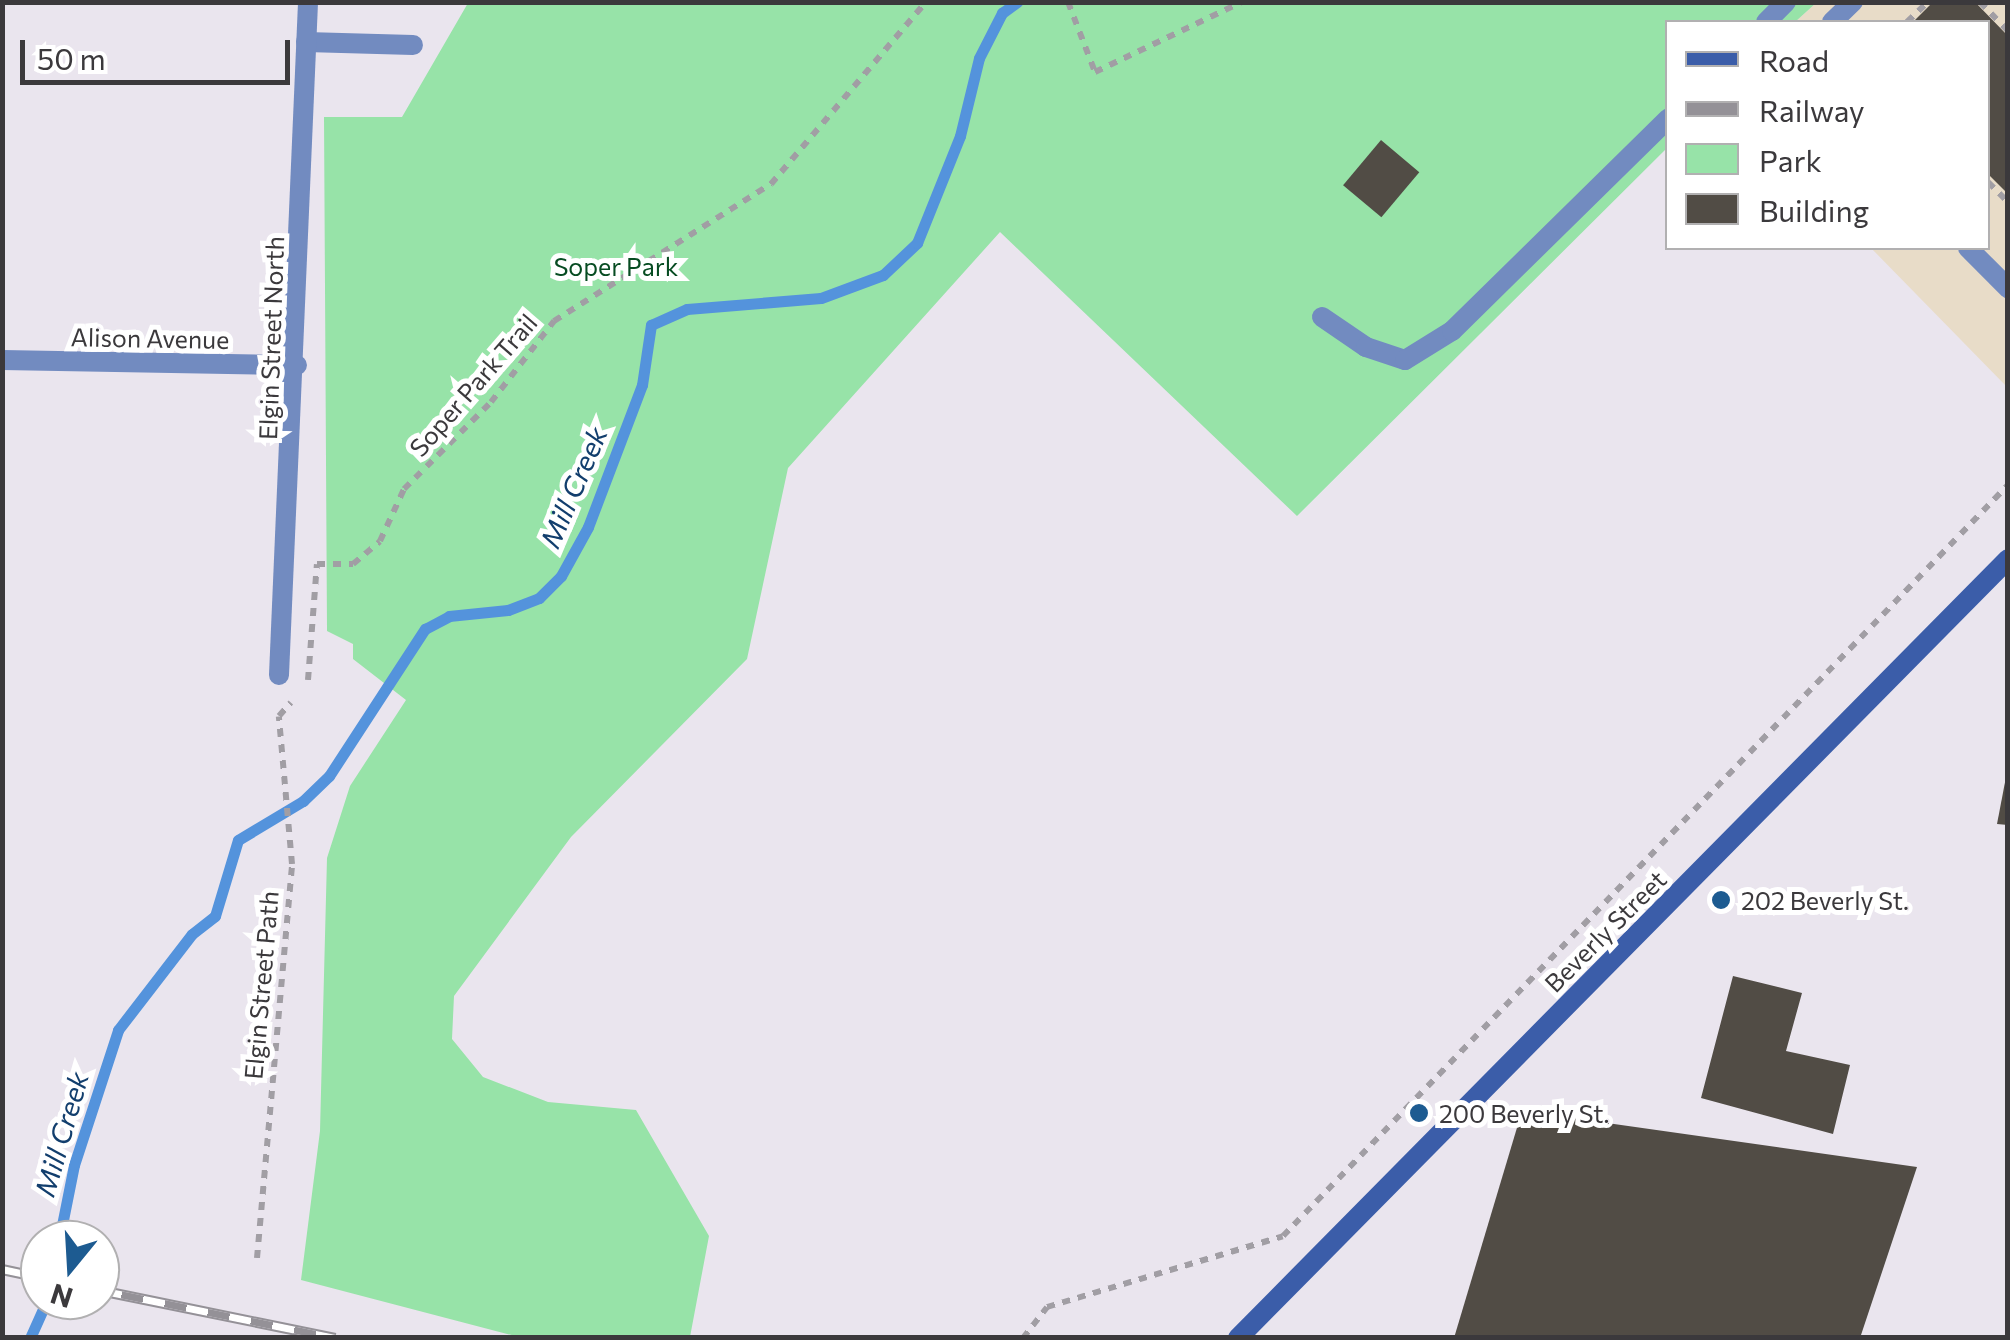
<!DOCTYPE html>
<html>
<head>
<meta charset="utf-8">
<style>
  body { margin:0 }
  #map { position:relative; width:2010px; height:1340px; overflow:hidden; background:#eae5ee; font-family:Commissioner,sans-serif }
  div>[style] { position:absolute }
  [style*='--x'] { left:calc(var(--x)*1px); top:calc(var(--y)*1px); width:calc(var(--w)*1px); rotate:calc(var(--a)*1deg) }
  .commercial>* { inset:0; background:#e8dcc8 }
  .green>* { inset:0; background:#97e3a8 }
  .stream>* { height:11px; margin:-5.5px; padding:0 5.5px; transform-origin:5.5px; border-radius:5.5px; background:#5493dc }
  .building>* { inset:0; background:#514c45; transform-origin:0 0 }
  .path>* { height:6px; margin-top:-3px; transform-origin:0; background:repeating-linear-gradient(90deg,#a19ea4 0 8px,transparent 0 16px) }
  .lane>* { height:20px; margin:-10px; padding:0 10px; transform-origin:10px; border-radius:10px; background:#728bc0 }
  .street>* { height:20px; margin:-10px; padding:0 10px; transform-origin:10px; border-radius:10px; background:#728bc0 }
  .secondary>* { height:20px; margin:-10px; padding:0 10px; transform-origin:10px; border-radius:10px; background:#3b5da9 }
  .rail>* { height:11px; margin-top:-5.5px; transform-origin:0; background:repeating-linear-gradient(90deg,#fff 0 22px,#949197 0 44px); box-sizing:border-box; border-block:2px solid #949197 }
  .dots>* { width:28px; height:28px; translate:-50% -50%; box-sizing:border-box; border:5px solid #fff; border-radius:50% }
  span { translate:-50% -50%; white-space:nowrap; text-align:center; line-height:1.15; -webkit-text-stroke:10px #fff; paint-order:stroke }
  .park-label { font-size:25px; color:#074c22 }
  .street-label { font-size:25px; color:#3b393c }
  .poi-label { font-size:25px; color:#3b393c }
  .left { translate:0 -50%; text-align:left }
  .water-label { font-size:28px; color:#123e6d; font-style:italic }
  .frame { position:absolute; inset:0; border:5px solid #3b393c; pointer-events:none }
  .legend { position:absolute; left:1665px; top:20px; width:325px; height:230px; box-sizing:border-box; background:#fff; border:2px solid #b1b0b1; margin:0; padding:12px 18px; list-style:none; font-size:30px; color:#3b393c }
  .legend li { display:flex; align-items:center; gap:20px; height:50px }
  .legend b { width:50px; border:2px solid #b1b0b1 }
  .north { position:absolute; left:20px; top:1220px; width:100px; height:100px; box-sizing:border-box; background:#fff; border:2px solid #b1b0b1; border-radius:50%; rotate:198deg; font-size:28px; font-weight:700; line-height:40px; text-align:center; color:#3b393c }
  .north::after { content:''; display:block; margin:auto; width:35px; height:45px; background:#1d5b91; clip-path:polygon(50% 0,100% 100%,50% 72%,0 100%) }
  .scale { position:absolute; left:20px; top:40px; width:270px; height:45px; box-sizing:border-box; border:5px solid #3b393c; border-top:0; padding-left:12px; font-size:30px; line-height:35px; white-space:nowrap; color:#3b393c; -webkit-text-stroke:8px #fff; paint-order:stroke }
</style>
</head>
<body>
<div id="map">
  <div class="commercial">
    <div style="clip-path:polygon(1816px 3px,2007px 3px,2007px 387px,1871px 248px,1988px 248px,1988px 22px,1795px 22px)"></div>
  </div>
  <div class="green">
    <div style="clip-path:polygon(468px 3px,1816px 3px,1795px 22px,1668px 22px,1667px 148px,1297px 516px,1000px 232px,788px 468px,747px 659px,571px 837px,454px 996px,452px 1039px,483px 1077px,548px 1102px,636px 1110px,709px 1236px,690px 1337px,519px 1337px,301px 1280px,320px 1131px,327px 858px,350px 786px,406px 700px,353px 659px,353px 644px,327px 631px,324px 117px,402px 117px)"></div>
  </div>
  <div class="stream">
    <div style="--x:59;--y:1240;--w:76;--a:-78.7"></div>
    <div style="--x:74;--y:1165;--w:142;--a:-71.9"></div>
    <div style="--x:118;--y:1030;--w:121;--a:-52.4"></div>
    <div style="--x:192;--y:934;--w:29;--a:-38"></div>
    <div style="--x:215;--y:916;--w:79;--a:-73.2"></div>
    <div style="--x:238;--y:840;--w:76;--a:-31"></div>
    <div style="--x:303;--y:801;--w:36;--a:-44"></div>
    <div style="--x:329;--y:776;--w:176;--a:-56.9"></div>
    <div style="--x:425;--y:629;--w:27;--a:-28"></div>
    <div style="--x:449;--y:616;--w:59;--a:-5.8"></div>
    <div style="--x:508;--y:610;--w:33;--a:-21"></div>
    <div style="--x:539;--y:598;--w:31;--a:-45"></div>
    <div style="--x:561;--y:576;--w:56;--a:-61.1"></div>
    <div style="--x:588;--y:527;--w:152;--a:-69.2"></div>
    <div style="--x:642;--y:385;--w:61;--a:-81.5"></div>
    <div style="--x:651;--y:325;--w:39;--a:-24"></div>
    <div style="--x:687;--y:309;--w:134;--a:-4.7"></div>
    <div style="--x:821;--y:298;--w:66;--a:-20.4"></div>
    <div style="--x:883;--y:275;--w:47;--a:-43.3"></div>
    <div style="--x:917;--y:243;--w:115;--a:-68.1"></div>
    <div style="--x:960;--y:136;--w:80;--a:-76.3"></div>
    <div style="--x:979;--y:58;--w:51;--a:-62.9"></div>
    <div style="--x:1002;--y:13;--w:19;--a:-36"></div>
    <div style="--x:30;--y:1338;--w:42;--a:-65.9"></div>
  </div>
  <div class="building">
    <div style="clip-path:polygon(1933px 2px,1975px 2px,2008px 36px,2008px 194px,1988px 174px,1988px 22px,1913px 22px)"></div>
    <div style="left:1381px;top:140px;width:50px;height:59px;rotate:40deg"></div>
    <div style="clip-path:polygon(2006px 777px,2008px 777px,2008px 825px,1997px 824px)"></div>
    <div style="clip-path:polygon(1733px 976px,1802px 993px,1786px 1051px,1850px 1065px,1833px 1134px,1701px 1098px)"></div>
    <div style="clip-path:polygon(1522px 1111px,1917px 1167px,1860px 1338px,1454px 1338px)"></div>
  </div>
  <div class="path">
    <div style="--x:1068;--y:2;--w:75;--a:68.9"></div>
    <div style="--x:1095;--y:72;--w:163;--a:-25.5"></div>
    <div style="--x:1980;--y:2;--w:40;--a:46"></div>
    <div style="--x:1907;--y:22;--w:29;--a:-44"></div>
    <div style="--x:1988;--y:182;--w:28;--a:45"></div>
    <div style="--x:308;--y:680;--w:116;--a:-85.6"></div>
    <div style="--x:317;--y:564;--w:36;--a:0"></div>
    <div style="--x:353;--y:564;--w:35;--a:-40"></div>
    <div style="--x:380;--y:541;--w:57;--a:-65.2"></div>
    <div style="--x:404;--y:489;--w:123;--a:-45"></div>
    <div style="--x:491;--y:402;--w:103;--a:-52.1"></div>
    <div style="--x:554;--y:321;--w:257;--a:-32.3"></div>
    <div style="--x:771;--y:184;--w:239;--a:-49.6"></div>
    <div style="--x:279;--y:716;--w:18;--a:-49"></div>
    <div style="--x:257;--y:1258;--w:396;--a:-84.9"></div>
    <div style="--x:292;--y:864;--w:148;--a:-95.1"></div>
    <div style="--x:1023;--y:1338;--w:39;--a:-52"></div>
    <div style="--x:1047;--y:1307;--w:246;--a:-16.7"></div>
    <div style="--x:1283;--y:1236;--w:1044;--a:-46.01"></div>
  </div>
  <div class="lane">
    <div style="--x:1766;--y:22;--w:28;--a:-45"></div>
    <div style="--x:1832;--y:22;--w:29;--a:-44"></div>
    <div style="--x:306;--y:42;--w:107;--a:1.6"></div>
    <div style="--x:1968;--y:248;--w:57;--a:45"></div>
    <div style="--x:1322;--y:317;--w:53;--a:34.3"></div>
    <div style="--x:1366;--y:347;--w:41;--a:18.4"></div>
    <div style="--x:1405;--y:360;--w:55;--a:-31.7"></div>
    <div style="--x:1452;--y:331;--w:303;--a:-44.5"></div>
  </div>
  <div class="street">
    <div style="--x:2;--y:360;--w:295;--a:1"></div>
    <div style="--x:279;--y:675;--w:674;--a:-87.53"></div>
  </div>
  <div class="secondary">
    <div style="--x:1238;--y:1338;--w:1095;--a:-45.33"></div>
  </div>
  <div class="rail">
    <div style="--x:2;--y:1269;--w:39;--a:12"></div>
    <div style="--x:100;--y:1290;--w:240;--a:11.5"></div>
  </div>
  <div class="dots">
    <div style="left:1721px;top:900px;background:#1d5b91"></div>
    <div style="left:1419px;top:1113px;background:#1d5b91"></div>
  </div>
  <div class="park-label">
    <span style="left:616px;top:266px">Soper Park</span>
  </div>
  <div class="street-label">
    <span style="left:150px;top:338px;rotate:1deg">Alison Avenue</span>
    <span style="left:271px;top:338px;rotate:-88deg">Elgin Street North</span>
    <span style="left:473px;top:385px;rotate:-49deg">Soper Park Trail</span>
    <span style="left:1605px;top:931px;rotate:-45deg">Beverly Street</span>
    <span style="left:261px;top:985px;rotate:-85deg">Elgin Street Path</span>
  </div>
  <div class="poi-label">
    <span class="left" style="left:1741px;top:900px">202 Beverly St.</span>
    <span class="left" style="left:1439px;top:1113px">200 Beverly St.</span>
  </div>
  <div class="water-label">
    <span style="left:573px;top:487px;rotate:-67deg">Mill Creek</span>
    <span style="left:61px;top:1134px;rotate:-74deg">Mill Creek</span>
  </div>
  <div class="frame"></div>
  <ul class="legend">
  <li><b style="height:12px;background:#3b5da9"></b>Road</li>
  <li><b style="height:12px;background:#949197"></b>Railway</li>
  <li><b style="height:28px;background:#97e3a8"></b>Park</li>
  <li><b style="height:28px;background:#514c45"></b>Building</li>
  </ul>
  <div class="north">N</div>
  <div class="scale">50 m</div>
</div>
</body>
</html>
